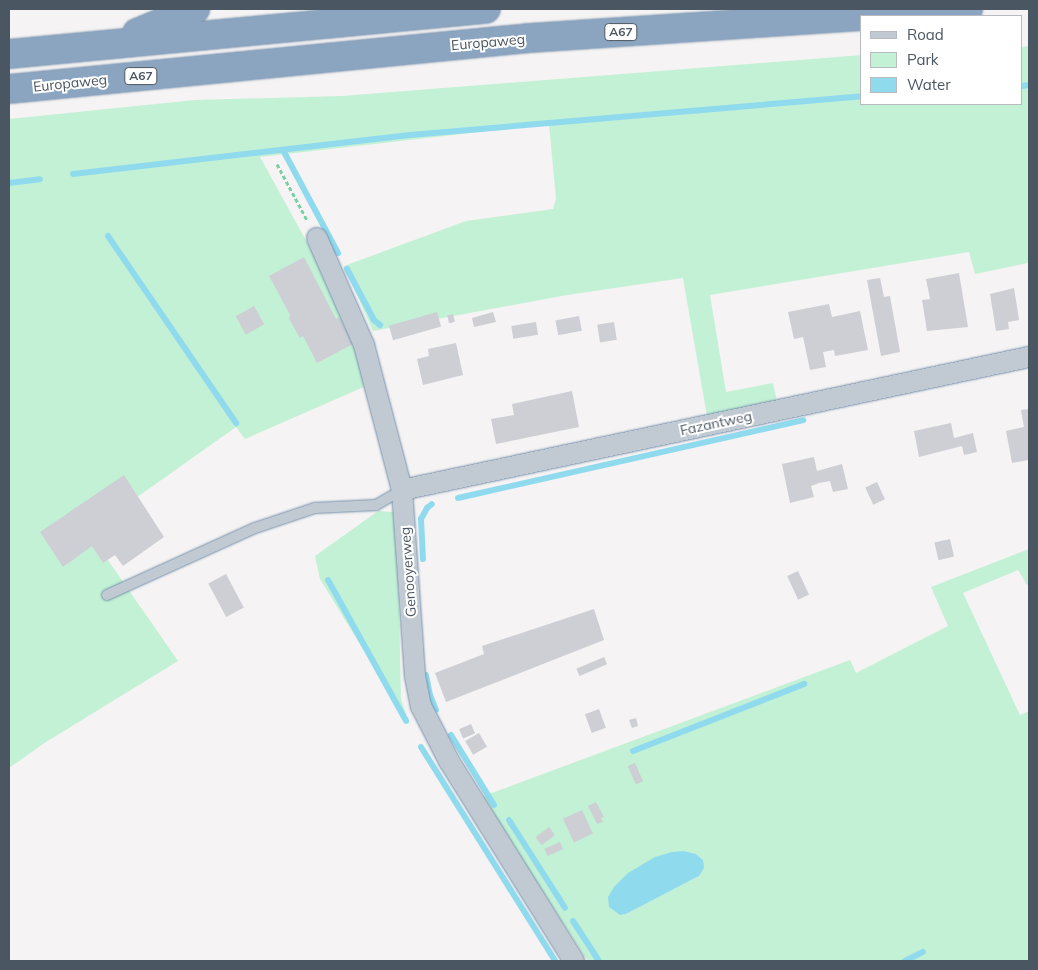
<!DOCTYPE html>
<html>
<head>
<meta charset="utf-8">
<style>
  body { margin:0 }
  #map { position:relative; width:1038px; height:970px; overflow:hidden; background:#f5f3f3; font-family:Mulish,sans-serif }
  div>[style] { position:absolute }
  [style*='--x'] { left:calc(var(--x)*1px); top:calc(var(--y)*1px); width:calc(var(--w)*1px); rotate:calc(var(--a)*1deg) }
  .green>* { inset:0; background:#c3f1d5 }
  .water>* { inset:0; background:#90daee }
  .stream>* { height:6px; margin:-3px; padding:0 3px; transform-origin:3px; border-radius:3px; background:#90daee }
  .building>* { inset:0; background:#cdcfd5; transform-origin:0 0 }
  .path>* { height:3px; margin-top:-1.5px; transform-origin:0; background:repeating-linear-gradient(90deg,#7ad0a6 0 4px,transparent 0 6.5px) }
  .roads { filter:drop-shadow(0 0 1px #7690ad) drop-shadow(0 0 1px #7690ad) }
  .service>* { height:10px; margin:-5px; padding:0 5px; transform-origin:5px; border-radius:5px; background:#c1cad2 }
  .minor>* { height:20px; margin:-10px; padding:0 10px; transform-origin:10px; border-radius:10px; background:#c1cad2 }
  .motorway>* { height:28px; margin:-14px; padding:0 14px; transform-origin:14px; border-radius:14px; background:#8ba5c1 }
  span { translate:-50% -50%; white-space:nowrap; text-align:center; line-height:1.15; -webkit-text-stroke:4px #fff; paint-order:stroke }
  .shield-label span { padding:1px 4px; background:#fff; border:1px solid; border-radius:4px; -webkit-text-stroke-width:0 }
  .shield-label { font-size:12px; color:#4a5661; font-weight:700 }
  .street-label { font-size:14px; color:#4a5661 }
  .frame { position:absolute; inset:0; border:10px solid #4a5661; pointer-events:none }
  .legend { position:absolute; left:860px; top:15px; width:162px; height:90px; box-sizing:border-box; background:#fff; border:1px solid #b7bbc0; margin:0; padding:6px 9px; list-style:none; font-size:15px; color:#4a5661 }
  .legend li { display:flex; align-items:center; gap:10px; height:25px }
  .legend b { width:25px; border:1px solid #b7bbc0 }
</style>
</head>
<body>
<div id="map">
  <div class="green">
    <div style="clip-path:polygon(1029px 46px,1029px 265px,1028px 263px,975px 274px,969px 252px,710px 295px,726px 392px,773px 383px,777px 401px,707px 416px,683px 278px,567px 295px,373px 331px,344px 266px,466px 221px,553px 209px,556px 199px,549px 124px,260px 157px,330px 284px,352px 337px,366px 386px,245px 439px,236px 427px,57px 554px,94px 540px,178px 661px,46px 742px,9px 768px,9px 119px,195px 100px,342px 96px,862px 55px,862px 104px,1022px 104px,1022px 47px)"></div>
    <div style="clip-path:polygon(378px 511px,393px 512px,397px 523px,401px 699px,410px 726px,320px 579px,315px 556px)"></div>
    <div style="clip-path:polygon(evenodd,1029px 549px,1029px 584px,1027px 585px,1018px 570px,963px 593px,1020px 715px,1029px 711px,1029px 961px,588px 961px,481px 797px,850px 660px,856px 673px,948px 626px,931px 587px,1029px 549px,684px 851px,696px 854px,703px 860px,699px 876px,626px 914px,620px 915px,684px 851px)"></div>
  </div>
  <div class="water">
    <div style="clip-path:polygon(684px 851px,696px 854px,703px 860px,704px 868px,699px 876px,626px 914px,620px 915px,609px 907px,608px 897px,614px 887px,628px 873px,655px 857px,672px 852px)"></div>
  </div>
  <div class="stream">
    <div style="--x:1022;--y:86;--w:7;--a:-8"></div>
    <div style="--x:283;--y:150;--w:117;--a:61.9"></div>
    <div style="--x:73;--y:174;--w:339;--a:-6.6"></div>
    <div style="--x:410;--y:135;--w:454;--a:-4.9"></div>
    <div style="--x:9;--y:183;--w:31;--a:-7"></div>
    <div style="--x:108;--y:236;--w:227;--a:55.6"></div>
    <div style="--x:347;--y:269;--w:58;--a:62.1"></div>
    <div style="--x:374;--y:320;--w:8;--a:40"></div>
    <div style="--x:458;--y:498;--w:354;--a:-12.7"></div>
    <div style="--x:423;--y:559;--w:40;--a:-92.9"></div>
    <div style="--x:421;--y:519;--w:13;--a:-61"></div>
    <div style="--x:427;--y:508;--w:6;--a:-39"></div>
    <div style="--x:328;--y:580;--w:161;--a:61"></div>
    <div style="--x:426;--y:675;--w:20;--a:79"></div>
    <div style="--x:430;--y:695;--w:16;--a:68"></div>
    <div style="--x:451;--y:735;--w:82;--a:58.4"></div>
    <div style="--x:421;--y:747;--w:252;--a:57.9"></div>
    <div style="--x:633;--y:751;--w:184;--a:-21.4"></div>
    <div style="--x:509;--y:820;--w:104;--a:57.5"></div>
    <div style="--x:573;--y:921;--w:48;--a:57"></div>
    <div style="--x:905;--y:961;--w:20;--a:-27"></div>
  </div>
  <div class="building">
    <div style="clip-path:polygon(304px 257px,336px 319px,339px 317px,353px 344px,317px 363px,303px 336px,300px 338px,289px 319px,290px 315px,269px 276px)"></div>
    <div style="clip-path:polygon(959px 273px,968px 327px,927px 331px,922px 300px,930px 299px,926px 279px)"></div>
    <div style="clip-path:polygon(880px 278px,884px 297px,890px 296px,900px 352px,881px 356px,867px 280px)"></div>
    <div style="clip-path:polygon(1014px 288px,1019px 320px,1008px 322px,1009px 329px,996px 331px,990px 294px)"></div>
    <div style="clip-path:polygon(829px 304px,832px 317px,860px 311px,868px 350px,835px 356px,834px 350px,823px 352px,826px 367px,810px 370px,803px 337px,794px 339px,788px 312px)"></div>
    <div style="left:254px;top:306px;width:21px;height:21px;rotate:61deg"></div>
    <div style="left:437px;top:312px;width:15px;height:50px;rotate:74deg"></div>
    <div style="clip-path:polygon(493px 312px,496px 322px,474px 327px,472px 318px)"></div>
    <div style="left:453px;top:314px;width:8px;height:6px;rotate:76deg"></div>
    <div style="left:579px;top:316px;width:15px;height:24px;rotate:79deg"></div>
    <div style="left:536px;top:322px;width:13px;height:25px;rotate:81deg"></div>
    <div style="left:614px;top:322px;width:18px;height:17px;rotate:81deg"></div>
    <div style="clip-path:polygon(456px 343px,463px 375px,423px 385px,417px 359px,429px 356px,428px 349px)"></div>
    <div style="clip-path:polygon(572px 391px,579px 427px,496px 444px,491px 419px,514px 415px,512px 404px)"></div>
    <div style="clip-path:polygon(1029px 409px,1029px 460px,1012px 463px,1006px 431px,1024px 427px,1021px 410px)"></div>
    <div style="clip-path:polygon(951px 423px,954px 438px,973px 433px,977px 452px,964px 455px,962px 446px,919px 457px,914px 431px)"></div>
    <div style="clip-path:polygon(814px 457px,817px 471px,842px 464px,848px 489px,833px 492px,830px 481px,819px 483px,811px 486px,814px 497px,790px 503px,782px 464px)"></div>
    <div style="clip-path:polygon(124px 475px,164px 537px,123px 566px,115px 555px,103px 563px,92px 546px,63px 567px,40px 532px)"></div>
    <div style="left:877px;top:482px;width:19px;height:13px;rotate:65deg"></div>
    <div style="left:950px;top:539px;width:18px;height:16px;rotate:77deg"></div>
    <div style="left:798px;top:571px;width:26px;height:12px;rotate:65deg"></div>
    <div style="left:226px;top:574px;width:38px;height:20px;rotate:62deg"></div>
    <div style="clip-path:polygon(594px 609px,604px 640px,446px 702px,435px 673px,484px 654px,482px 646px)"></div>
    <div style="left:604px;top:657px;width:8px;height:30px;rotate:67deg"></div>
    <div style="left:599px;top:709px;width:20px;height:15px;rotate:70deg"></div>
    <div style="clip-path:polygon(636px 718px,638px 726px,632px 728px,629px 720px)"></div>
    <div style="left:471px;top:724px;width:10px;height:13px;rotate:66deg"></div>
    <div style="left:479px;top:733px;width:16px;height:16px;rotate:60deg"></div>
    <div style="left:635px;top:763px;width:20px;height:8px;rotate:66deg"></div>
    <div style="clip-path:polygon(596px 802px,604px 817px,601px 818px,603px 822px,597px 824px,588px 806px)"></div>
    <div style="left:582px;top:810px;width:26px;height:21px;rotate:65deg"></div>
    <div style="left:549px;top:827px;width:10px;height:17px;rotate:53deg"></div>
    <div style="left:560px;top:842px;width:8px;height:17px;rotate:67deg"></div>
  </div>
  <div class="path">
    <div style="--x:277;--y:164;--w:64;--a:61.8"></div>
  </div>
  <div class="roads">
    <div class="service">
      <div style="--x:107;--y:595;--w:162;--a:-24.4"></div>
      <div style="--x:255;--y:528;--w:63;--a:-18.4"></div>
      <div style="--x:315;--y:508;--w:61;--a:-2.8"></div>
      <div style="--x:376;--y:505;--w:30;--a:-30"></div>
    </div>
    <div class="minor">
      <div style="--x:317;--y:238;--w:117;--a:66.3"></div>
      <div style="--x:364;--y:345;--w:150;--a:75.3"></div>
      <div style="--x:402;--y:490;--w:186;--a:86"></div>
      <div style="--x:415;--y:676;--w:31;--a:79"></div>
      <div style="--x:421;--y:706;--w:62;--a:63"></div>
      <div style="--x:449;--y:761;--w:236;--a:58"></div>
      <div style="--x:402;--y:490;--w:641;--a:-11.98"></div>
    </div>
    <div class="motorway">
      <div style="--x:137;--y:33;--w:63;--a:-22.5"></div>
      <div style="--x:9;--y:54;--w:479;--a:-5.4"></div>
      <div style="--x:9;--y:89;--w:522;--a:-5.6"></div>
      <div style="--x:529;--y:38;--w:440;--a:-3.8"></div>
    </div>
  </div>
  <div class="shield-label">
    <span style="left:621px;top:32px">A67</span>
    <span style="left:141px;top:76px">A67</span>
  </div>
  <div class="street-label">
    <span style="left:488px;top:42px;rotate:-5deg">Europaweg</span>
    <span style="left:70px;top:83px;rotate:-6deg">Europaweg</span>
    <span style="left:716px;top:423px;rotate:-12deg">Fazantweg</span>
    <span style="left:408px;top:572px;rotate:-94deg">Genooyerweg</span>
  </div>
  <div class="frame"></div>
  <ul class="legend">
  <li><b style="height:6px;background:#c1cad2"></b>Road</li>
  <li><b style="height:14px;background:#c3f1d5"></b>Park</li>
  <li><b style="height:14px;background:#90daee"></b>Water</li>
  </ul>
</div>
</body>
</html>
